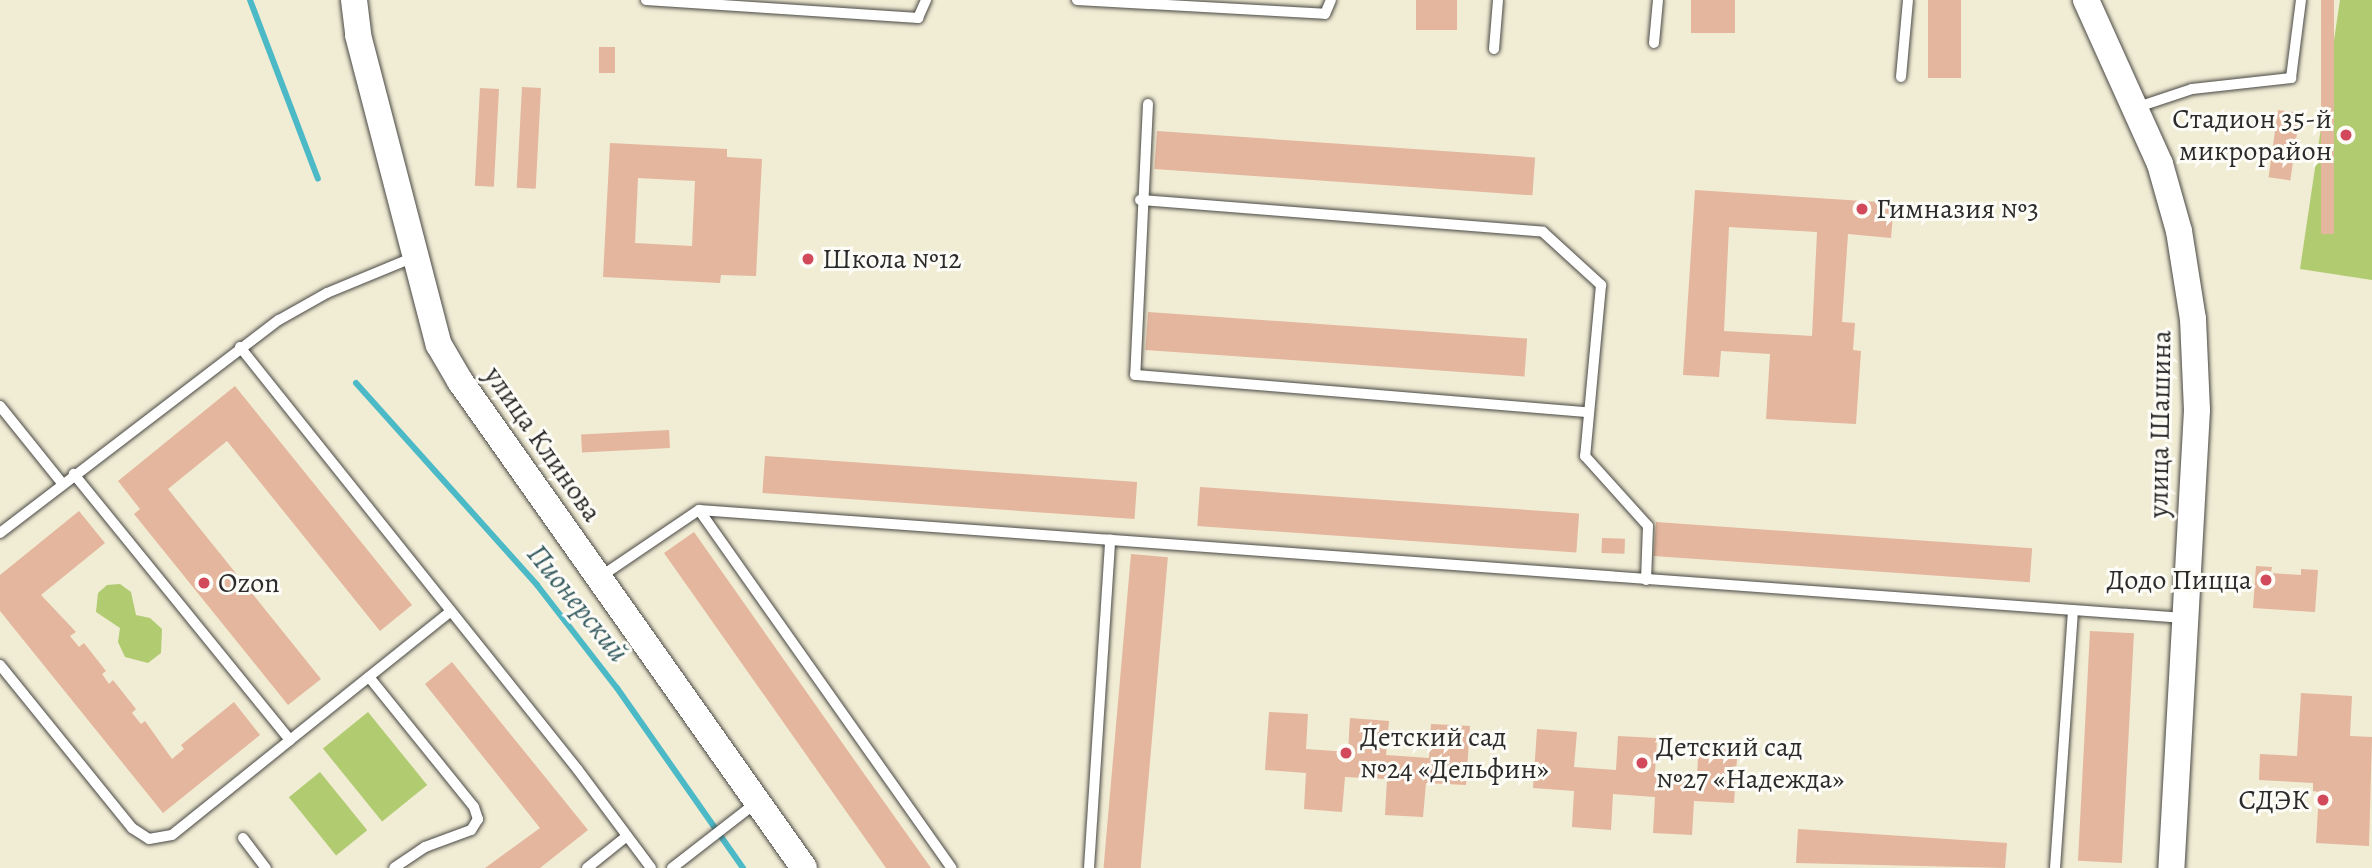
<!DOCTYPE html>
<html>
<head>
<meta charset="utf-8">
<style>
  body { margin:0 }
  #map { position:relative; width:2372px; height:868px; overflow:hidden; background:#f1ecd4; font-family:Alegreya,serif }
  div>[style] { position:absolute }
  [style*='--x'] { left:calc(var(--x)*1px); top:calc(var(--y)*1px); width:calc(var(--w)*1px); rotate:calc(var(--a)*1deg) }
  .green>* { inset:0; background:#b1cb71; transform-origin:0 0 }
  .stream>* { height:6px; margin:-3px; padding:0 3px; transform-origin:3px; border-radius:3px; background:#4cb9c7 }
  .building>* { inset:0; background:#e3b69d; transform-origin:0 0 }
  .roads { filter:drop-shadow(0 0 2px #494844) drop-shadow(0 0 2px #494844) }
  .service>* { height:10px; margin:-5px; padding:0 5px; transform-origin:5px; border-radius:5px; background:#fff }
  .tertiary>* { height:26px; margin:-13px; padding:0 13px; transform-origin:13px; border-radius:13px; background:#fff }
  .dots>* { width:19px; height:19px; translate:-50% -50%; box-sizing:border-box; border:4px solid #fdfcf7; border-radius:50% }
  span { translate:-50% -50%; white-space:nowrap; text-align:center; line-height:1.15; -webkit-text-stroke:6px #fdfcf7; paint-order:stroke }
  .poi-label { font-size:28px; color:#2b2b2b }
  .right { translate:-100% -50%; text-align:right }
  .left { translate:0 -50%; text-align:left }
  .street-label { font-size:28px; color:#2b2b2b }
  .water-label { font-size:30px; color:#375d62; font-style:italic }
</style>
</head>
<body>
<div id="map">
  <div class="green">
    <div style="clip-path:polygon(2340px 0,2372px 0,2372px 280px,2300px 269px)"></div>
    <div style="clip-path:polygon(120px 584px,131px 592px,136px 615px,150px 618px,162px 629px,161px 653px,148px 663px,125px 657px,118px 642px,120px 628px,96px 612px,98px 593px,107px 585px)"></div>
    <div style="left:368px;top:712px;width:94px;height:58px;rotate:51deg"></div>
    <div style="left:320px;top:772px;width:75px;height:40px;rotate:51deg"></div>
  </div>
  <div class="stream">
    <div style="--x:250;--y:0;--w:191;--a:69.2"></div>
    <div style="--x:356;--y:383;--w:271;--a:48.1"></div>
    <div style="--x:537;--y:585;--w:130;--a:52.2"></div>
    <div style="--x:617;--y:688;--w:220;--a:55"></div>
  </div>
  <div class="building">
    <div style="left:1416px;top:0;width:41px;height:30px"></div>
    <div style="left:1691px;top:0;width:44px;height:33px"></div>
    <div style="left:1928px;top:0;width:33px;height:78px"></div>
    <div style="left:2321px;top:0;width:13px;height:234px"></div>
    <div style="left:599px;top:47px;width:16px;height:26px"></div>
    <div style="left:522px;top:87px;width:19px;height:101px;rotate:3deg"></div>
    <div style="left:480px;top:88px;width:19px;height:98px;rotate:3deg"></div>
    <div style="left:2278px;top:110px;width:22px;height:68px;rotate:8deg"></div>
    <div style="left:1157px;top:131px;width:379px;height:38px;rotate:4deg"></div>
    <div style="clip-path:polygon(evenodd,610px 143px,727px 149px,727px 157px,762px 159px,756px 276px,721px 275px,720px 283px,603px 277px,610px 143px,638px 178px,695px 181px,692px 246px,635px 243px,638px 178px)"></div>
    <div style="clip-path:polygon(evenodd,1695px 190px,1894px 203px,1891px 238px,1848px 234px,1842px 322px,1855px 323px,1853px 350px,1861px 351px,1856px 424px,1766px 419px,1770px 354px,1721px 351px,1719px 377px,1683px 375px,1695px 190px,1729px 227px,1817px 232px,1812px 336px,1724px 331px,1729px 227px)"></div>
    <div style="left:1148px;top:312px;width:380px;height:38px;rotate:4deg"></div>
    <div style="clip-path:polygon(235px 386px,412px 605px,380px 631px,227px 441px,168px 489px,321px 679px,288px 705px,134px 514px,140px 509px,118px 481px)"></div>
    <div style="left:669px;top:430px;width:18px;height:88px;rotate:87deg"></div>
    <div style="left:765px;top:456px;width:373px;height:37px;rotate:4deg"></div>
    <div style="left:1200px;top:487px;width:380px;height:39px;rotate:4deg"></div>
    <div style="clip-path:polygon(79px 511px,105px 543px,41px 595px,76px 632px,70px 636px,79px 647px,84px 643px,106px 671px,102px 674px,109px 684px,113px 680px,136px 709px,132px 713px,141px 724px,145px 721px,172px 759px,184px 749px,181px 745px,234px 702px,260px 735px,163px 813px,0 611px,0 575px)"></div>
    <div style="left:1656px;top:522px;width:377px;height:34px;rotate:4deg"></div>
    <div style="clip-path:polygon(694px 532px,855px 761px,931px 868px,886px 868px,664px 553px)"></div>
    <div style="left:1602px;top:538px;width:23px;height:15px;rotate:2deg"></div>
    <div style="left:1131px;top:554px;width:37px;height:315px;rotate:5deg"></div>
    <div style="clip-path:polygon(2256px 566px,2272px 567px,2271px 573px,2301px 575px,2301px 569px,2318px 570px,2315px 612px,2253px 608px)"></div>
    <div style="left:2090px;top:631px;width:44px;height:230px;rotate:3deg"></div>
    <div style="clip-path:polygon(452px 662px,588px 830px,540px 868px,485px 868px,540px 828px,425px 684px)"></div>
    <div style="clip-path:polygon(2301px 693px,2352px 696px,2350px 736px,2372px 737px,2369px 846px,2316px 843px,2319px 792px,2313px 791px,2313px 783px,2259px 780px,2260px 754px,2297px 756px)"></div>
    <div style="clip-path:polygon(1269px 712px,1308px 714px,1306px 749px,1348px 752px,1350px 718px,1389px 721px,1386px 755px,1429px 758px,1431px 724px,1470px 726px,1466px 785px,1426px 783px,1423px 817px,1385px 815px,1387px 779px,1345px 777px,1342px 812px,1304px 809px,1306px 773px,1265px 770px)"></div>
    <div style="clip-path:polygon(1537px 729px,1577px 732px,1574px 767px,1616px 770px,1618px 736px,1657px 738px,1655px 773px,1697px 776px,1699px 741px,1738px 744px,1734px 803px,1694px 801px,1692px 835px,1653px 833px,1655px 797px,1613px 794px,1611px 830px,1572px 827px,1574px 791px,1533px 788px)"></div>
    <div style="clip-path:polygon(1798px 829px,2007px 843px,2005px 868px,1796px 863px)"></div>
  </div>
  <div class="roads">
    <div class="service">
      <div style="--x:646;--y:0;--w:273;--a:3.8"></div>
      <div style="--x:918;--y:18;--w:20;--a:-66"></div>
      <div style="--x:1077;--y:0;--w:248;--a:3.2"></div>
      <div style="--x:1325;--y:14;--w:15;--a:-67"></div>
      <div style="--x:1654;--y:43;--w:43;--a:-84.7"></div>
      <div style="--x:1494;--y:49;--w:49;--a:-85.3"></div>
      <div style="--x:1901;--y:77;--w:77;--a:-84.8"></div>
      <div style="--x:1148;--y:104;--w:271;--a:92.7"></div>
      <div style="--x:1135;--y:375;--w:454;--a:4.7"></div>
      <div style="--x:2138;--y:107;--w:57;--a:-18.4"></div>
      <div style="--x:2192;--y:89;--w:100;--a:-6.3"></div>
      <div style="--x:2291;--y:78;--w:79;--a:-82.7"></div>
      <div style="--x:1140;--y:200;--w:404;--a:4.5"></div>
      <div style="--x:1543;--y:232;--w:79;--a:42.4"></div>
      <div style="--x:1601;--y:285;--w:172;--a:95.3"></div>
      <div style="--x:1585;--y:456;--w:94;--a:48"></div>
      <div style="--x:1648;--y:526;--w:54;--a:92.1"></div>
      <div style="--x:240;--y:347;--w:541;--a:51.37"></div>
      <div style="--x:578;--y:770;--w:122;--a:53.3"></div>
      <div style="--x:0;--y:406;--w:99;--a:51.2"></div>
      <div style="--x:699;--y:510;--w:438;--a:54.8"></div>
      <div style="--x:0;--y:533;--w:351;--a:-37.4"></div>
      <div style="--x:279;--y:320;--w:55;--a:-29.4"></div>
      <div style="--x:327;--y:293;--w:94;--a:-22.5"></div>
      <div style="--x:600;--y:577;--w:120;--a:-34.1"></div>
      <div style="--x:699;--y:510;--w:1489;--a:4.16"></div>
      <div style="--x:0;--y:665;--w:210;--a:51"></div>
      <div style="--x:132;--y:828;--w:20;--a:33"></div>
      <div style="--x:149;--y:839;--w:23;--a:-10"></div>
      <div style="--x:172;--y:835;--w:151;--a:-38.8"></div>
      <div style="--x:290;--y:740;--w:343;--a:-129.1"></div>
      <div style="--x:369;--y:677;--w:167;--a:51.1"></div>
      <div style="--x:474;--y:807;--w:13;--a:72"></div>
      <div style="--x:478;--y:819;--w:13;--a:122"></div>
      <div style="--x:471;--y:830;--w:49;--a:159.7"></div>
      <div style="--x:425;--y:847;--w:37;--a:146"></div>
      <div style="--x:290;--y:740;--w:206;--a:-38.7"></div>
      <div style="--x:243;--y:838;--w:38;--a:53"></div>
      <div style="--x:587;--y:868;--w:51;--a:-38.7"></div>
      <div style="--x:672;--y:868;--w:108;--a:-37.8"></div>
      <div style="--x:1089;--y:868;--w:329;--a:-86.3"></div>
      <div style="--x:2055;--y:868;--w:258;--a:-86"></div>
    </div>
    <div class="tertiary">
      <div style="--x:354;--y:0;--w:35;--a:83"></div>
      <div style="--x:358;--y:35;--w:320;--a:75.4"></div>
      <div style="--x:439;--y:345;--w:42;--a:59.7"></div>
      <div style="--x:460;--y:381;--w:596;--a:54.76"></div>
      <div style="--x:2086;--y:0;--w:180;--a:65.7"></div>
      <div style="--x:2160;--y:164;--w:70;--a:74.2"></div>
      <div style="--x:2179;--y:231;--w:89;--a:81"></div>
      <div style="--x:2193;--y:319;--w:91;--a:87.5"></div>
      <div style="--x:2197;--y:410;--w:459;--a:93.2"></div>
    </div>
  </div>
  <div class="dots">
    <div style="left:2346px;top:135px;background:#d1495b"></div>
    <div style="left:1862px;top:209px;background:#d1495b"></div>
    <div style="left:808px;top:259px;background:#d1495b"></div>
    <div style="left:2266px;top:580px;background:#d1495b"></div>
    <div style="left:204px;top:583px;background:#d1495b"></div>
    <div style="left:1346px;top:753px;background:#d1495b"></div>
    <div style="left:1642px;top:763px;background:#d1495b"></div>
    <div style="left:2323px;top:800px;background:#d1495b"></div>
  </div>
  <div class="poi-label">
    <span class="right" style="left:2332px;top:135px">Стадион 35-й<br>микрорайон</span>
    <span class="left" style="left:1876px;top:209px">Гимназия №3</span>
    <span class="left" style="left:822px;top:259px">Школа №12</span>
    <span class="right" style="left:2252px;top:580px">Додо Пицца</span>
    <span class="left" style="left:218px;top:583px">Ozon</span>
    <span class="left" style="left:1360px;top:753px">Детский сад<br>№24 «Дельфин»</span>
    <span class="left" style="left:1656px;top:763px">Детский сад<br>№27 «Надежда»</span>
    <span class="right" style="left:2309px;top:800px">СДЭК</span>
  </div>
  <div class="street-label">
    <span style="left:2160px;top:424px;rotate:-89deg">улица Шашина</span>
    <span style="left:543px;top:444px;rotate:55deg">улица Клинова</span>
  </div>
  <div class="water-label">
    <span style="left:578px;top:603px;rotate:51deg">Пионерский</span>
  </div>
</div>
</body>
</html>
